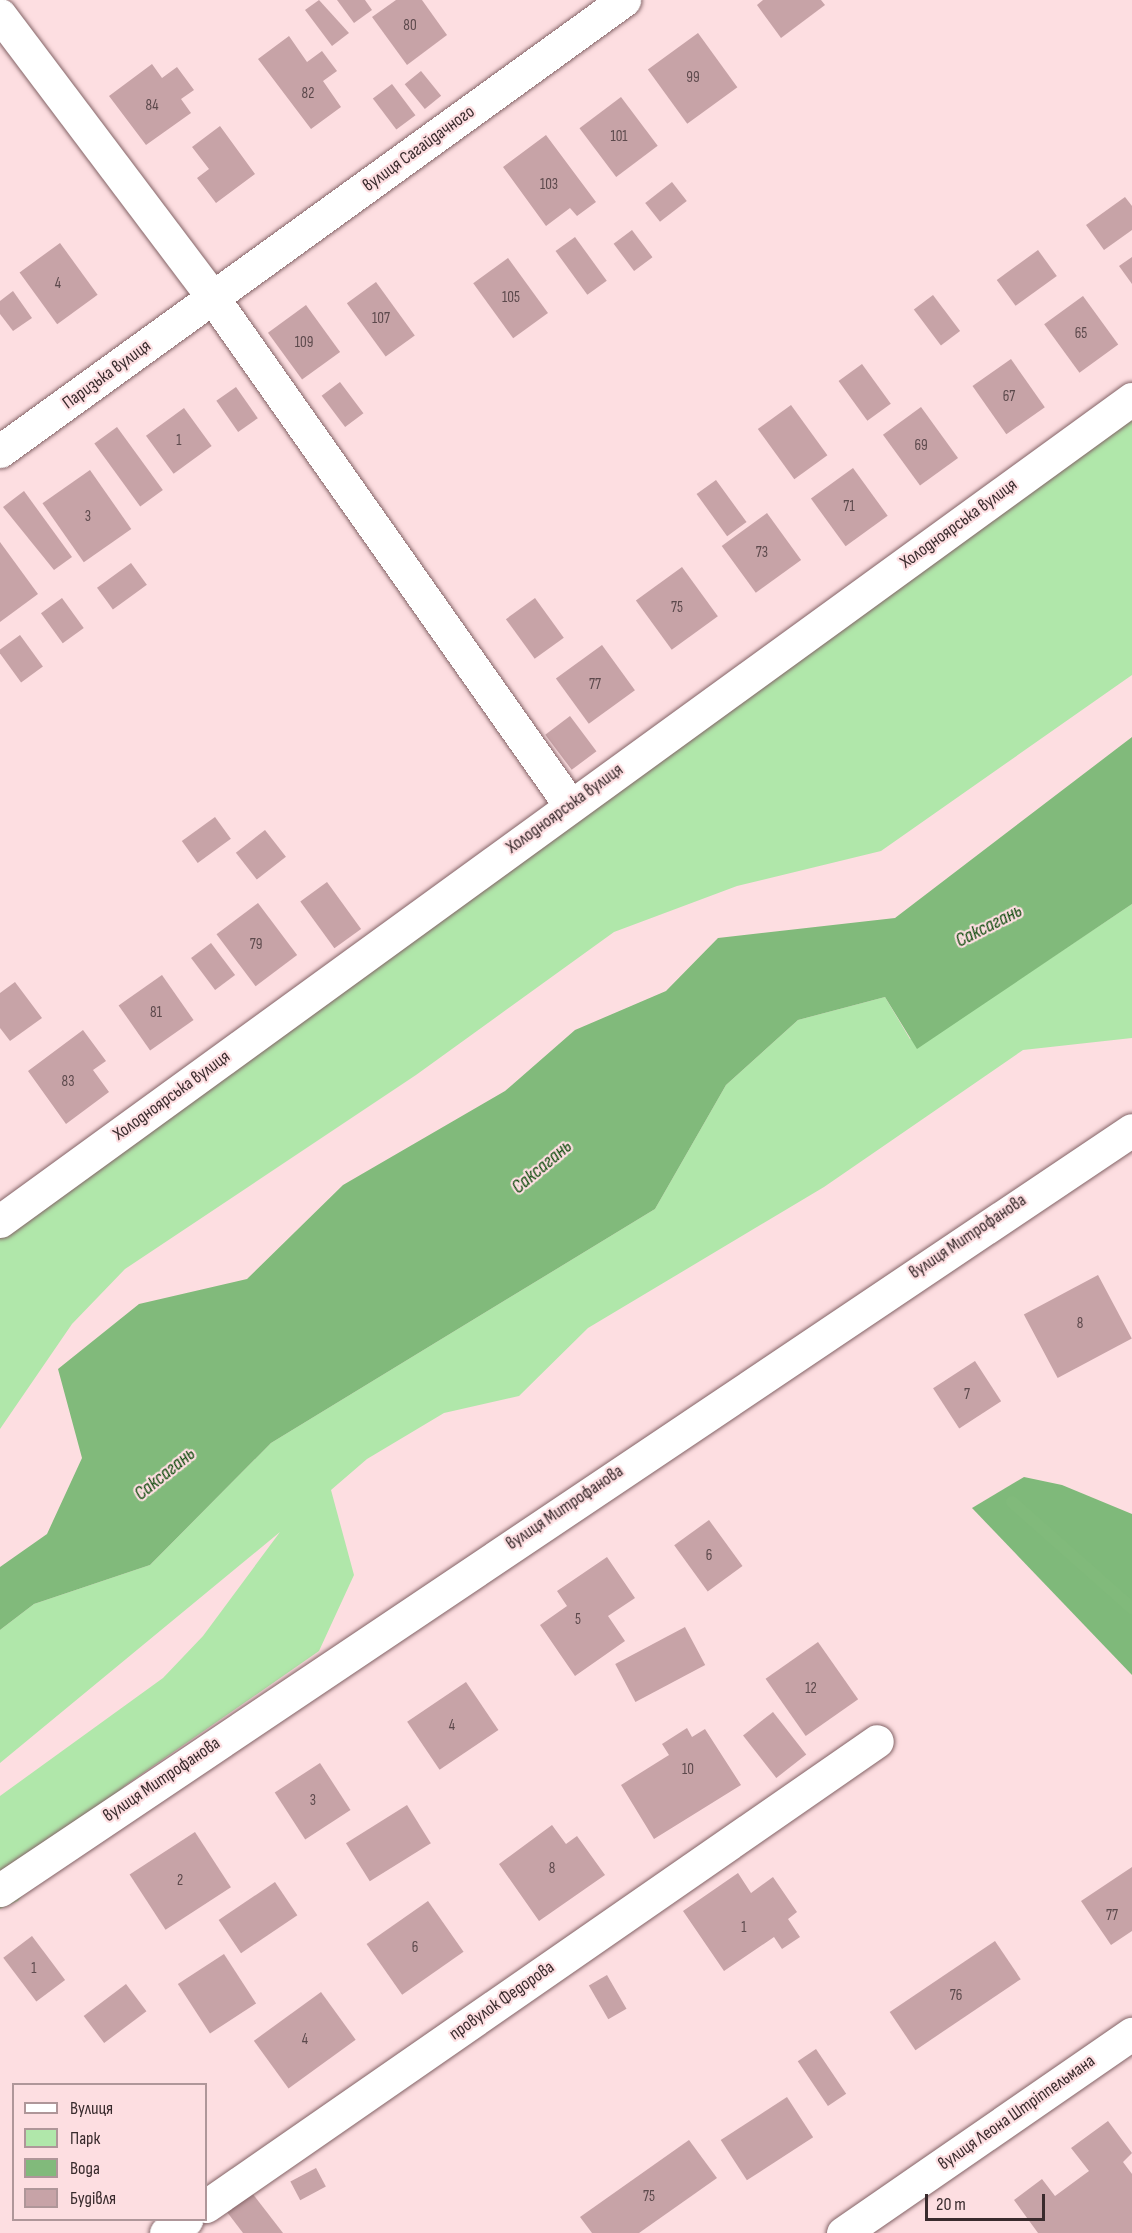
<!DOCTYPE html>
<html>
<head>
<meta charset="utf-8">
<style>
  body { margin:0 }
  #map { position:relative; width:1132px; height:2233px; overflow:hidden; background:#fddee1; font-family:"Sofia Sans Condensed",sans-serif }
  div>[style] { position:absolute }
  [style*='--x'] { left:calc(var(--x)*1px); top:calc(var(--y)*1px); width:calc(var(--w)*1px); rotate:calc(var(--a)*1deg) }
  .green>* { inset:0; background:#b0e7aa }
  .forest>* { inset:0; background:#7fb97a }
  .water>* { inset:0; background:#81ba7b }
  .stream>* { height:12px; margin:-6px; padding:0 6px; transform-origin:6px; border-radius:6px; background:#81ba7b }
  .building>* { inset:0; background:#c7a3a7; transform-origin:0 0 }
  .roads { filter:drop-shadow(0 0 2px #836366) drop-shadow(0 0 2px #836366) }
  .minor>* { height:33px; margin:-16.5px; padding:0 16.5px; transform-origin:16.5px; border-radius:16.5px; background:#fff }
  span { translate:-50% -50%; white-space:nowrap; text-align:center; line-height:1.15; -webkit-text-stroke:4.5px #fddee1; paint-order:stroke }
  .number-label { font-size:15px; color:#5c494c }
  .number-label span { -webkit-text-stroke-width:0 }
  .street-label { font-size:18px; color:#392b2d }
  .water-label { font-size:20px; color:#0e4a0c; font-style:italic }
  .legend { position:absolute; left:12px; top:2083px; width:195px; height:138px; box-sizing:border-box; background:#fddee1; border:2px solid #af9699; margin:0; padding:8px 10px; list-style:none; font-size:18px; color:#392b2d }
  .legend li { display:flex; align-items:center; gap:12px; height:30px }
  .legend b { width:30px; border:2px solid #af9699 }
  .scale { position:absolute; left:925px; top:2194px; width:120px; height:27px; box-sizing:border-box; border:3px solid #392b2d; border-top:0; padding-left:8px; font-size:18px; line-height:21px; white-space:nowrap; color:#392b2d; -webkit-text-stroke:4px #fddee1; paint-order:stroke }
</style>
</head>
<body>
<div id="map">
  <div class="green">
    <div style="clip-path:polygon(1132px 399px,1132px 675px,881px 851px,737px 886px,614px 932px,416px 1075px,125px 1269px,72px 1324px,0 1429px,0 1221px)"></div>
    <div style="clip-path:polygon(1132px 904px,1132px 1038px,1023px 1050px,824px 1187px,588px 1328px,519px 1396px,444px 1413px,367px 1459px,331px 1490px,354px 1575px,319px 1651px,126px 1785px,71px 1834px,18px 1901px,0 1909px,0 1796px,163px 1678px,203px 1636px,280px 1532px,0 1763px,0 1630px,34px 1604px,150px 1565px,271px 1443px,655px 1209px,726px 1085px,798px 1020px,885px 997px,910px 1039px,957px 1021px)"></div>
  </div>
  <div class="forest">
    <div style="clip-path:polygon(1024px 1477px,1062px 1485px,1132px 1514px,1132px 1675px,972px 1508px)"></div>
  </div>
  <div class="water">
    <div style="clip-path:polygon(1132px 737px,1132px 904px,917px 1049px,885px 997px,798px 1020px,726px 1085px,655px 1209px,271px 1443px,150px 1565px,34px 1604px,0 1630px,0 1567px,47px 1534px,82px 1458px,58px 1369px,139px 1304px,247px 1279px,343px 1185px,505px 1091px,575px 1030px,666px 991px,718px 938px,895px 918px)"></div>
  </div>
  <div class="stream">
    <div style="--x:1012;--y:1502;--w:160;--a:41.5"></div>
  </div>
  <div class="building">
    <div style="clip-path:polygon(319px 0,349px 33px,332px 46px,305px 10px)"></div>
    <div style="clip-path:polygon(337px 0,365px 0,372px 10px,354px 23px)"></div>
    <div style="clip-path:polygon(396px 0,422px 0,447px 35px,407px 65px,372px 17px)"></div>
    <div style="clip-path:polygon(763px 0,821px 0,825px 5px,781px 38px,757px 5px)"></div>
    <div style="left:698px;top:33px;width:67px;height:62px;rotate:54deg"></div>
    <div style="clip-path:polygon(289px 36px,307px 62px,322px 51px,337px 71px,323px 81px,341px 107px,311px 129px,258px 59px)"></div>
    <div style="clip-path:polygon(152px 64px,162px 78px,177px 67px,194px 90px,181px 99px,191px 113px,146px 145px,109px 96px)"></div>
    <div style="left:421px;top:71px;width:32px;height:21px;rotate:51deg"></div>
    <div style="left:392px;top:84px;width:39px;height:24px;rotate:53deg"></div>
    <div style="left:621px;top:97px;width:61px;height:52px;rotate:53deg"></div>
    <div style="clip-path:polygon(220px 126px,255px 174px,216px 203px,197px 178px,209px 169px,192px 147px)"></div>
    <div style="clip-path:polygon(546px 135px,596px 202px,577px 216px,570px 208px,546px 226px,503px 167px)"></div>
    <div style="left:672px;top:182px;width:24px;height:34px;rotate:52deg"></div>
    <div style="clip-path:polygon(1125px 197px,1132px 206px,1132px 230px,1104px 250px,1086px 225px)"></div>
    <div style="left:632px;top:230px;width:34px;height:23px;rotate:53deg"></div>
    <div style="left:575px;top:237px;width:54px;height:24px;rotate:54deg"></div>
    <div style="left:60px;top:243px;width:64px;height:50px;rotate:54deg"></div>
    <div style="left:1038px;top:250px;width:32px;height:51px;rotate:54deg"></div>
    <div style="clip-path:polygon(1132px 257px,1132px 284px,1119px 266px)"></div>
    <div style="left:508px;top:258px;width:68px;height:43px;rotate:54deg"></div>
    <div style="left:376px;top:282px;width:66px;height:36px;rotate:54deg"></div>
    <div style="clip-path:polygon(13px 291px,32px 318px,13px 331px,0 314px,0 301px)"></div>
    <div style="left:933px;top:295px;width:45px;height:24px;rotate:53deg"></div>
    <div style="left:1083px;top:296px;width:60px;height:48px;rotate:54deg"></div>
    <div style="left:306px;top:305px;width:58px;height:47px;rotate:54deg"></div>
    <div style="left:1011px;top:359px;width:59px;height:47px;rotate:55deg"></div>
    <div style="left:862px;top:364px;width:49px;height:29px;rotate:54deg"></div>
    <div style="left:340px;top:382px;width:39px;height:23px;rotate:53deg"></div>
    <div style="left:236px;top:387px;width:38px;height:24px;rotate:55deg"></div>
    <div style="left:791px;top:405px;width:62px;height:41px;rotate:54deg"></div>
    <div style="left:921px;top:407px;width:63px;height:47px;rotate:54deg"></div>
    <div style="left:184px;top:408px;width:47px;height:47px;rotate:54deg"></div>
    <div style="left:117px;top:427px;width:78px;height:28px;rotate:54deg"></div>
    <div style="left:853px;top:468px;width:59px;height:52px;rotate:54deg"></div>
    <div style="left:90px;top:470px;width:72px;height:58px;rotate:55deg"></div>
    <div style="left:716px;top:480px;width:52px;height:24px;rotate:54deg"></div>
    <div style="clip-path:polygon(24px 491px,72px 557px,54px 570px,3px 507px)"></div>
    <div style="left:767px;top:513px;width:58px;height:56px;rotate:54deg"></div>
    <div style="clip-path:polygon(0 542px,38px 594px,0 622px)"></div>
    <div style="left:131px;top:563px;width:27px;height:42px;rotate:54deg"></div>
    <div style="left:682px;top:567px;width:61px;height:57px;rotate:54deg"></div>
    <div style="left:62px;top:598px;width:37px;height:26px;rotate:54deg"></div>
    <div style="left:535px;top:598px;width:49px;height:36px;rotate:54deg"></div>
    <div style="left:20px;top:635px;width:39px;height:27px;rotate:54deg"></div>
    <div style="left:602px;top:645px;width:56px;height:57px;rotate:54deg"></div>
    <div style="left:570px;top:716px;width:44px;height:31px;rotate:53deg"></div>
    <div style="left:215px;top:817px;width:27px;height:41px;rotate:54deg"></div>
    <div style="left:265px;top:830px;width:34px;height:37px;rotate:52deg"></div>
    <div style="left:327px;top:882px;width:58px;height:33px;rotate:54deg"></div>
    <div style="left:258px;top:903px;width:65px;height:52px;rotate:53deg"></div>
    <div style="left:211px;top:943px;width:40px;height:25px;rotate:53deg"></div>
    <div style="left:162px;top:975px;width:55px;height:53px;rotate:55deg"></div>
    <div style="clip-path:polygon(15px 982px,42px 1018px,10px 1041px,0 1028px,0 993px)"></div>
    <div style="clip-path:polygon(83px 1030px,106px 1061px,93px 1070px,109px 1092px,66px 1124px,28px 1071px)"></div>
    <div style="left:1098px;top:1275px;width:72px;height:84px;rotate:62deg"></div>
    <div style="left:975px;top:1361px;width:48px;height:50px;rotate:57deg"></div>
    <div style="left:709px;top:1520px;width:57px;height:43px;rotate:54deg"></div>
    <div style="clip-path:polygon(607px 1557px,635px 1598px,608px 1616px,625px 1641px,575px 1676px,540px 1625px,567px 1606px,557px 1591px)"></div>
    <div style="left:685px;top:1627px;width:43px;height:79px;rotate:62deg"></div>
    <div style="left:818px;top:1642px;width:70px;height:64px;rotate:55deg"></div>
    <div style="left:466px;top:1682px;width:58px;height:71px;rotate:56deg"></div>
    <div style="left:773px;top:1712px;width:54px;height:38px;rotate:52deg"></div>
    <div style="clip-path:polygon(687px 1728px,692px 1737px,705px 1729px,741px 1785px,654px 1839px,621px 1785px,669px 1755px,662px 1744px)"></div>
    <div style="left:320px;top:1763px;width:56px;height:54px;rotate:57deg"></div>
    <div style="left:407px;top:1805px;width:45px;height:72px;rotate:58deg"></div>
    <div style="clip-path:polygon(552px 1825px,566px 1844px,577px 1836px,605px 1875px,539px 1921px,499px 1864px)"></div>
    <div style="left:195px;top:1832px;width:66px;height:78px;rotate:57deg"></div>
    <div style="clip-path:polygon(1132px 1867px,1132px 1931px,1111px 1945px,1081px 1901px)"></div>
    <div style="clip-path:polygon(738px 1873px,751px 1893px,773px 1877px,797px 1912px,788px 1919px,800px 1937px,782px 1949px,774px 1937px,724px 1971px,683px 1911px)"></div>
    <div style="left:275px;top:1882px;width:40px;height:68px;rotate:56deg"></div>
    <div style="left:428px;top:1901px;width:62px;height:75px;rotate:55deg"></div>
    <div style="left:32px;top:1936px;width:55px;height:36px;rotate:53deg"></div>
    <div style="left:995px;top:1941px;width:46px;height:127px;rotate:56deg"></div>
    <div style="left:224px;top:1954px;width:59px;height:55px;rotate:57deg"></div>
    <div style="left:607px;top:1975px;width:39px;height:21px;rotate:60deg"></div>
    <div style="left:126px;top:1984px;width:34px;height:53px;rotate:53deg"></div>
    <div style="left:321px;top:1992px;width:59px;height:83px;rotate:54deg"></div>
    <div style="left:816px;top:2049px;width:54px;height:22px;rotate:56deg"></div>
    <div style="left:787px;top:2097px;width:48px;height:79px;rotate:57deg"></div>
    <div style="clip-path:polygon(1108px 2121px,1132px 2153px,1123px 2162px,1132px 2174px,1132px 2233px,1038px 2233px,1014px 2200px,1042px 2179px,1055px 2196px,1089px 2171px,1071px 2148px)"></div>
    <div style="clip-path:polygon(689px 2140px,717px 2178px,639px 2233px,592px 2233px,580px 2217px)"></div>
    <div style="left:316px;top:2168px;width:21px;height:29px;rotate:62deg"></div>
    <div style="clip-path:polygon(252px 2193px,283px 2233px,243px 2233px,227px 2212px)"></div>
  </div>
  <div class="roads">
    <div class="minor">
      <div style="--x:0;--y:15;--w:354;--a:53"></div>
      <div style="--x:213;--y:298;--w:620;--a:54.85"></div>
      <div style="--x:0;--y:451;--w:770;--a:-35.86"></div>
      <div style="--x:0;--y:1221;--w:1399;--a:-35.99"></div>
      <div style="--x:0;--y:1890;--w:1363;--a:-33.88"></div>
      <div style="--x:206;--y:2206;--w:816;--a:-34.72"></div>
      <div style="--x:166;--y:2233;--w:24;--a:-33"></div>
      <div style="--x:843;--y:2233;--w:351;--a:-34.6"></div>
    </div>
  </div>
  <div class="number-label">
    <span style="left:410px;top:26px">80</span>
    <span style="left:693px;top:78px">99</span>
    <span style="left:308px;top:94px">82</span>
    <span style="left:152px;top:106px">84</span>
    <span style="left:619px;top:137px">101</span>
    <span style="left:549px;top:185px">103</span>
    <span style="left:58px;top:284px">4</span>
    <span style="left:511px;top:298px">105</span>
    <span style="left:381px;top:319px">107</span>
    <span style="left:1081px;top:334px">65</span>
    <span style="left:304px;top:343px">109</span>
    <span style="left:1009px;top:397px">67</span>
    <span style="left:179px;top:441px">1</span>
    <span style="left:921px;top:446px">69</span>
    <span style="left:849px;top:507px">71</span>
    <span style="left:88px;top:517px">3</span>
    <span style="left:762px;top:553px">73</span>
    <span style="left:677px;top:608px">75</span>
    <span style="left:595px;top:685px">77</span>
    <span style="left:256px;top:945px">79</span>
    <span style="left:156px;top:1013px">81</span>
    <span style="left:68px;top:1082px">83</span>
    <span style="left:1080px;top:1324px">8</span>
    <span style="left:967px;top:1395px">7</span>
    <span style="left:709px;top:1556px">6</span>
    <span style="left:578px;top:1620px">5</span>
    <span style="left:811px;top:1689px">12</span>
    <span style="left:452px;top:1726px">4</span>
    <span style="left:688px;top:1770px">10</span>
    <span style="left:313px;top:1801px">3</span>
    <span style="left:552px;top:1869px">8</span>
    <span style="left:180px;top:1881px">2</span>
    <span style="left:1112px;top:1916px">77</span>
    <span style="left:744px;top:1928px">1</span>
    <span style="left:415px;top:1948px">6</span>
    <span style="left:34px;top:1969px">1</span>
    <span style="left:956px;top:1996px">76</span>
    <span style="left:305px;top:2040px">4</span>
    <span style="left:649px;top:2197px">75</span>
  </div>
  <div class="street-label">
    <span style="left:419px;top:149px;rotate:-36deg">вулиця Сагайдачного</span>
    <span style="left:107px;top:375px;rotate:-36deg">Паризька вулиця</span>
    <span style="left:959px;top:524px;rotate:-36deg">Холодноярська вулиця</span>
    <span style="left:565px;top:809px;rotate:-36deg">Холодноярська вулиця</span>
    <span style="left:172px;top:1096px;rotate:-36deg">Холодноярська вулиця</span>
    <span style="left:968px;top:1237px;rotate:-34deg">вулиця Митрофанова</span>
    <span style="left:565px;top:1508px;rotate:-34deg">вулиця Митрофанова</span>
    <span style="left:162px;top:1780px;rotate:-34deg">вулиця Митрофанова</span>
    <span style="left:502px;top:2001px;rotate:-35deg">провулок Федорова</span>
    <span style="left:1017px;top:2113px;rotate:-35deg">вулиця Леона Штріппельмана</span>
  </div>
  <div class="water-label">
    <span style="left:989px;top:926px;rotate:-27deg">Саксагань</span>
    <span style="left:542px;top:1167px;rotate:-40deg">Саксагань</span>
    <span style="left:165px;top:1474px;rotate:-39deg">Саксагань</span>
  </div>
  <ul class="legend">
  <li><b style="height:8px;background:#fff"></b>Вулиця</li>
  <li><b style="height:16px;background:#b0e7aa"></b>Парк</li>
  <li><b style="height:16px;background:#81ba7b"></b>Вода</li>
  <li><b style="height:16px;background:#c7a3a7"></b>Будівля</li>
  </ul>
  <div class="scale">20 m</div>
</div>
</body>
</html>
